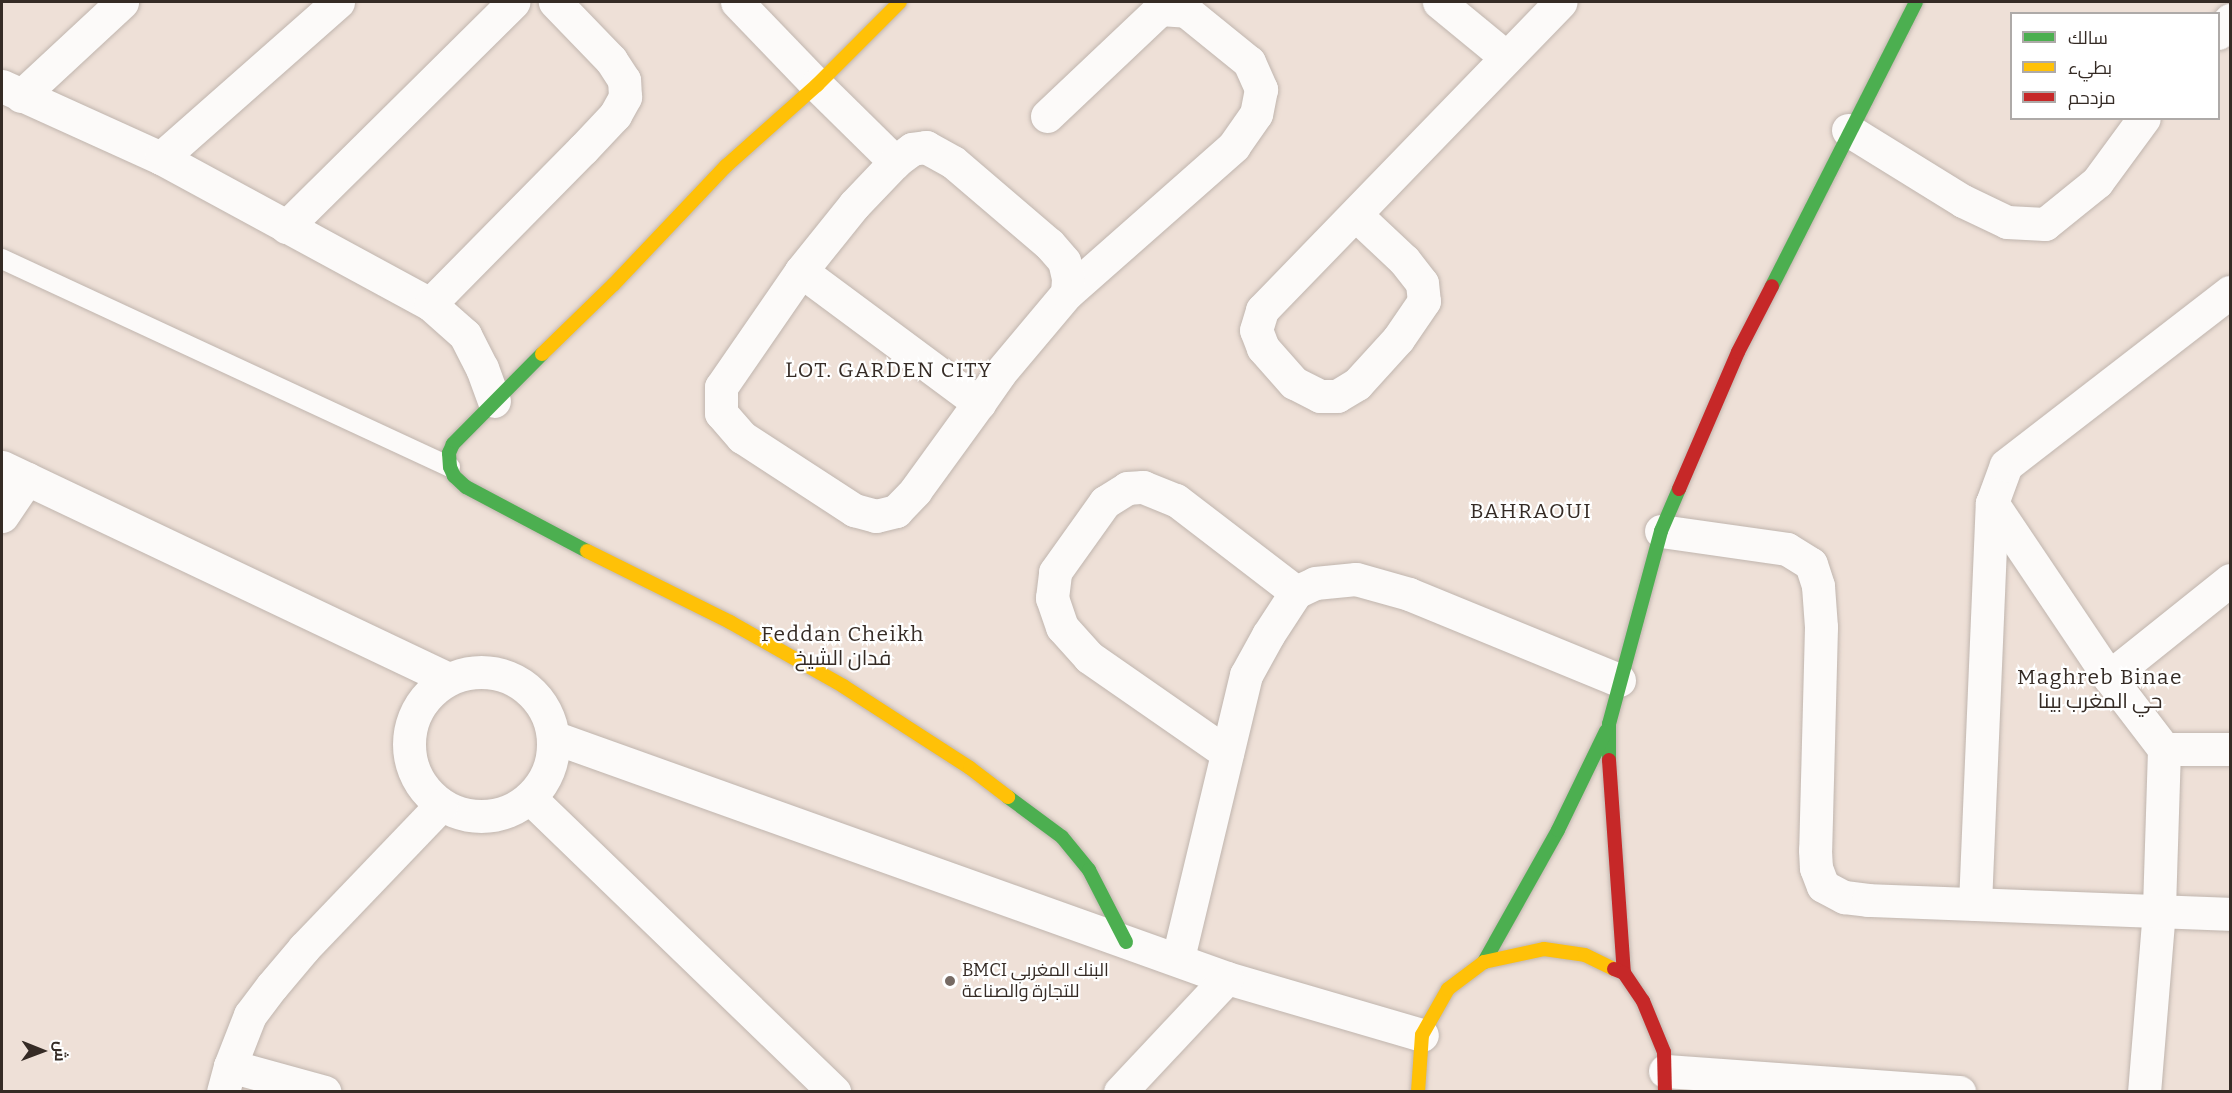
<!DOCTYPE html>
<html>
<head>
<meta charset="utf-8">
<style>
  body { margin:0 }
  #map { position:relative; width:2232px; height:1093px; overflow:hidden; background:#eee0d7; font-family:Bitter,Cairo,serif }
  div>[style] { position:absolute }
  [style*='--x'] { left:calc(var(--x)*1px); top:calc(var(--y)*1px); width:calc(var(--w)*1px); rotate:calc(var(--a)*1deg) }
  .roads { filter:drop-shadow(0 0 2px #c0b5ae) drop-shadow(0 0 2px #c0b5ae) }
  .lane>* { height:20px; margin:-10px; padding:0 10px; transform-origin:10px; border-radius:10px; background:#fcfaf9 }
  .street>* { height:33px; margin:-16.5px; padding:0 16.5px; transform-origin:16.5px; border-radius:16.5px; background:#fcfaf9 }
  .street>.ring { margin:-16.5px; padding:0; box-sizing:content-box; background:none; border:33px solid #fcfaf9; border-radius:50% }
  .fast>* { height:14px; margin:-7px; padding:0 7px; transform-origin:7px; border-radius:7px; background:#4caf50 }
  .slow>* { height:14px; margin:-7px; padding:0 7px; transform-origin:7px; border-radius:7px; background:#ffc107 }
  .jam>* { height:14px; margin:-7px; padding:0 7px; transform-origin:7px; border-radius:7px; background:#c62828 }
  .dots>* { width:16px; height:16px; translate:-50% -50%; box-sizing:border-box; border:3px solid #fff; border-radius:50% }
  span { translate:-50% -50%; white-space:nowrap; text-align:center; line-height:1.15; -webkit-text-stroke:4.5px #fff; paint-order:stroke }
  .poi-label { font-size:18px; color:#352b25 }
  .left { translate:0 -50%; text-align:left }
  .quarter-label { font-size:21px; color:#352b25; letter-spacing:1.5px }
  .frame { position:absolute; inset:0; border:3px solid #352b25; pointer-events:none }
  .legend { position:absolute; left:2010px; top:12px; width:210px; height:108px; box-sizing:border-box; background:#fff; border:2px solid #aeaaa8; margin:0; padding:8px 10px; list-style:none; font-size:18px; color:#352b25 }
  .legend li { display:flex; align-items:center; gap:12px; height:30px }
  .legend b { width:30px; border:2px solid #aeaaa8 }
  .north { position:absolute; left:12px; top:1021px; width:60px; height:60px; -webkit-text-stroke:4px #fff; paint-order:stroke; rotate:91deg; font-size:16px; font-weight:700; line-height:24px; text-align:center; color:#352b25 }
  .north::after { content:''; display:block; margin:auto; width:21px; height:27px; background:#352b25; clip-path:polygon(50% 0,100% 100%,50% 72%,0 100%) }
</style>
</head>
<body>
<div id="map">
  <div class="roads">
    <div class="lane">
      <div style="--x:2;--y:259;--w:494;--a:24.9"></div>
    </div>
    <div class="street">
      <div style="--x:737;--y:2;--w:115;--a:46.1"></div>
      <div style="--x:817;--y:85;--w:110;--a:44.6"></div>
      <div style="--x:1439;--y:2;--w:87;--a:39.4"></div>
      <div style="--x:2218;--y:33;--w:18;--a:-47"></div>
      <div style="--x:2;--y:86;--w:175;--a:24.4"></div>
      <div style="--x:161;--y:158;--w:306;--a:28.5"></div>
      <div style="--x:430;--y:304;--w:47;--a:41.5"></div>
      <div style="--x:465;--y:335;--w:37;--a:63"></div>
      <div style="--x:482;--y:368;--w:35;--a:70"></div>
      <div style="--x:21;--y:96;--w:138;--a:-42.9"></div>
      <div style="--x:1047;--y:116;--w:156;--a:-43.4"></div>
      <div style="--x:1160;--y:9;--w:26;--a:4"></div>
      <div style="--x:1186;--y:11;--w:81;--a:39"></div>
      <div style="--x:1249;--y:62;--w:30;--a:66"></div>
      <div style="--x:1261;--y:89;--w:25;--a:101"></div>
      <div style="--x:1256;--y:114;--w:39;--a:125"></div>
      <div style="--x:1234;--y:146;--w:222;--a:138.6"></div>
      <div style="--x:1848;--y:130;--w:135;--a:31.7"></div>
      <div style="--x:1963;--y:201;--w:49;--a:25.5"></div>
      <div style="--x:2007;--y:222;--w:38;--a:3"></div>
      <div style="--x:2045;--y:224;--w:67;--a:-38.9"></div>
      <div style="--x:2097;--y:182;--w:79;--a:-53.7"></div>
      <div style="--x:161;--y:158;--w:236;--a:-41.4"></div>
      <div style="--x:1356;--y:215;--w:66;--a:43.2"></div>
      <div style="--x:1404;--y:260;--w:29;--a:52"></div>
      <div style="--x:1422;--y:283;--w:18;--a:84"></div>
      <div style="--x:1424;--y:301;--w:46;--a:124.4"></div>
      <div style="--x:1398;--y:339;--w:61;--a:132.3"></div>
      <div style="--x:1357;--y:384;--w:23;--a:149"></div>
      <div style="--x:1337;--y:396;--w:17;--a:180"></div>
      <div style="--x:1320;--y:396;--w:29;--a:-153"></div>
      <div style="--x:1294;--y:383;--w:47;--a:-131.5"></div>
      <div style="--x:1263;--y:348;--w:19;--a:-111"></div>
      <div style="--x:1256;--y:330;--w:21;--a:-73"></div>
      <div style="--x:1262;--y:310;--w:429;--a:-45.9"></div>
      <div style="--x:286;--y:227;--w:320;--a:-44.7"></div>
      <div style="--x:801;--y:271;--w:222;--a:36.6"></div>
      <div style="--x:979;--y:403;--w:35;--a:-55"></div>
      <div style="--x:999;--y:374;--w:106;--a:-50"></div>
      <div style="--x:1067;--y:293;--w:15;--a:-86"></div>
      <div style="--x:1068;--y:278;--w:17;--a:-103"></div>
      <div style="--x:1064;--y:261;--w:23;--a:-131"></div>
      <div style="--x:1049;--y:244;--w:126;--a:-139.5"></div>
      <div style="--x:953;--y:162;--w:31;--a:-151"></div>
      <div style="--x:926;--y:147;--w:14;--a:172"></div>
      <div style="--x:912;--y:149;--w:21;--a:143"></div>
      <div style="--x:895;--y:162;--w:59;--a:133.6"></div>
      <div style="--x:854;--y:205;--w:85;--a:128.8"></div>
      <div style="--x:801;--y:271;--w:141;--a:124.6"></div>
      <div style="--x:721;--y:387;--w:26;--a:90"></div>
      <div style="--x:721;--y:413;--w:32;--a:49"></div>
      <div style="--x:742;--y:437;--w:134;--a:33.1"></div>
      <div style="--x:854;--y:510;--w:23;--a:15"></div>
      <div style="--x:876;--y:516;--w:21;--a:-14"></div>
      <div style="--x:896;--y:511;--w:28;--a:-46"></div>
      <div style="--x:915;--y:491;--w:109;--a:-54"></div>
      <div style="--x:430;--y:304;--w:218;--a:-45.4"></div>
      <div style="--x:583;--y:149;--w:47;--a:-46.7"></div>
      <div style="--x:615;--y:115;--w:21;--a:-61"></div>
      <div style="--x:625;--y:97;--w:17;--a:-93"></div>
      <div style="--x:624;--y:80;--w:24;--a:-123"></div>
      <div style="--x:611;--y:60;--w:81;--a:-134"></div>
      <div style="--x:2;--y:467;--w:494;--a:25.4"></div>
      <div style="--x:1992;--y:503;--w:210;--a:56.1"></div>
      <div style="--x:2109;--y:677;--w:91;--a:52.6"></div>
      <div style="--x:2164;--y:749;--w:161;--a:91.8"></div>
      <div style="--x:2159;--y:910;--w:183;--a:94.7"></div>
      <div style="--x:2;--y:516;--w:45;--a:-56"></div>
      <div style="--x:1661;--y:531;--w:127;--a:8.1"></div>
      <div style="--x:1787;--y:549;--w:28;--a:32"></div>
      <div style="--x:1811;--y:564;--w:23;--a:72"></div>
      <div style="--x:1818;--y:586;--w:41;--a:85.8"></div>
      <div style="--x:1821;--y:627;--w:223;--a:91.5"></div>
      <div style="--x:1815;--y:850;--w:18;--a:87"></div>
      <div style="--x:1816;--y:868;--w:19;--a:69"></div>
      <div style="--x:1823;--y:886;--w:24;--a:28"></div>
      <div style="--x:1844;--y:897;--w:24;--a:7"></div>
      <div style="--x:1868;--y:900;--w:362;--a:2.2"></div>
      <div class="ring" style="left:409px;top:672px;width:111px;height:111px"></div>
      <div style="--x:2109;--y:677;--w:155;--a:-38.7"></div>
      <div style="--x:553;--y:737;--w:716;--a:19.68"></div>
      <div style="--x:1227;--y:978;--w:203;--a:16.3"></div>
      <div style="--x:2164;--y:749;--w:66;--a:0"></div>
      <div style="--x:1227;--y:753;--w:168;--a:-145.2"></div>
      <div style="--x:1089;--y:657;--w:40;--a:-132"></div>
      <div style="--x:1062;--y:627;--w:31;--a:-109"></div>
      <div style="--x:1052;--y:598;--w:26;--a:-83"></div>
      <div style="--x:1055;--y:572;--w:86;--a:-54.5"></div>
      <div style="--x:1105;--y:502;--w:26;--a:-32"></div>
      <div style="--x:1127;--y:488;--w:16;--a:-4"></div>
      <div style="--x:1143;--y:487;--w:35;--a:22"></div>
      <div style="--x:1176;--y:500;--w:151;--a:37.5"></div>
      <div style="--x:530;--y:798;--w:423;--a:44"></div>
      <div style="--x:1975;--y:904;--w:401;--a:-87.6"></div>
      <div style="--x:1992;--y:503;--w:40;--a:-69.8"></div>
      <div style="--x:2006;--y:465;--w:283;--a:-37.7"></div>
      <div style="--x:1178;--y:958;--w:291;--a:-76.5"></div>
      <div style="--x:1246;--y:675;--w:46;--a:-61.2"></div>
      <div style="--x:1268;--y:635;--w:51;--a:-56.9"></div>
      <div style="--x:1296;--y:592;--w:21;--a:-25"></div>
      <div style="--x:1315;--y:583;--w:41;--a:-5.6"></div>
      <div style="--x:1356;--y:579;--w:55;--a:15.8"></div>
      <div style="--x:1409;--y:594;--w:227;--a:22.3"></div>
      <div style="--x:230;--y:1066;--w:98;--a:15.3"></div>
      <div style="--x:1665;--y:1071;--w:295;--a:4.1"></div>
      <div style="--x:223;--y:1092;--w:27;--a:-75"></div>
      <div style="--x:230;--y:1066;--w:55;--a:-68.6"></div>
      <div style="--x:250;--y:1015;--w:36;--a:-53"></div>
      <div style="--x:272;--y:986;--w:50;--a:-49.9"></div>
      <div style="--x:304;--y:948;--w:198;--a:-46.2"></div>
      <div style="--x:1120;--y:1092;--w:156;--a:-46.8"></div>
    </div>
    <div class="fast">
      <div style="--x:1772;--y:286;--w:318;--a:-63.1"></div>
      <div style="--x:542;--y:354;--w:127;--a:134.7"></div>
      <div style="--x:453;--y:444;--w:10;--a:114"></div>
      <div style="--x:449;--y:453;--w:14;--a:86"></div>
      <div style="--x:450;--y:467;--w:10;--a:66"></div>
      <div style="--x:454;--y:476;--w:16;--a:43"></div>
      <div style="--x:466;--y:487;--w:137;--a:27.9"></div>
      <div style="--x:1609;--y:760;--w:36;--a:-90"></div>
      <div style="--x:1609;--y:724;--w:200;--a:-74.9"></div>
      <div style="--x:1661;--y:531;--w:46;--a:-66.8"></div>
      <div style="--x:1008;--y:797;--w:67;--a:36.5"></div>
      <div style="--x:1062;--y:837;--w:43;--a:50.7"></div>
      <div style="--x:1089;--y:870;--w:81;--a:62.8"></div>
      <div style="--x:1484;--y:962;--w:151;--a:-60.7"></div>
      <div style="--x:1558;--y:830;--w:110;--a:-64.1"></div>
    </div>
    <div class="slow">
      <div style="--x:542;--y:354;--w:100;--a:-44.2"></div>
      <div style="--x:614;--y:284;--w:163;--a:-46.5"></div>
      <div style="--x:726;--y:166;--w:122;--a:-41.7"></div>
      <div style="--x:817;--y:85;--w:117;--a:-45"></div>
      <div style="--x:587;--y:551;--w:160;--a:26.4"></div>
      <div style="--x:730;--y:622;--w:130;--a:29.5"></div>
      <div style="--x:843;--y:686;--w:151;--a:32.8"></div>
      <div style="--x:970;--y:768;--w:48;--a:37.3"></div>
      <div style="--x:1418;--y:1092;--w:57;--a:-86"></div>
      <div style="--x:1422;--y:1035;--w:53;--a:-60.5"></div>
      <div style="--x:1448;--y:989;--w:45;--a:-36.9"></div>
      <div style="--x:1484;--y:962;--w:61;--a:-12.2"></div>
      <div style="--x:1544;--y:949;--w:41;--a:8.3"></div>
      <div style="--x:1585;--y:955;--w:32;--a:26"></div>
    </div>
    <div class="jam">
      <div style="--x:1679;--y:489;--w:149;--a:-66.7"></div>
      <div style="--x:1738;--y:352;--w:74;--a:-62.7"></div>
      <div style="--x:1609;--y:760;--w:214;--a:86"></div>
      <div style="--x:1614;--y:969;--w:11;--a:22"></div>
      <div style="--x:1624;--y:973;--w:34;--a:56"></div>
      <div style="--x:1643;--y:1001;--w:55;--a:67.6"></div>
      <div style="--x:1664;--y:1052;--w:40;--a:88.6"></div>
    </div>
  </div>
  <div class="dots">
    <div style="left:950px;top:981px;background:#766a63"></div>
  </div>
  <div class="poi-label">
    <span class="left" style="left:962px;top:981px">BMCI البنك المغربي<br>للتجارة والصناعة</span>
  </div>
  <div class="quarter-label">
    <span style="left:889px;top:370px">LOT. GARDEN CITY</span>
    <span style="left:1531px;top:511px">BAHRAOUI</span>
    <span style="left:843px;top:646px">Feddan Cheikh<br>فدان الشيخ</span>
    <span style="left:2100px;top:689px">Maghreb Binae<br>حي المغرب بينا</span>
  </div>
  <div class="frame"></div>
  <ul class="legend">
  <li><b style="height:8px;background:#4caf50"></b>سالك</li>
  <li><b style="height:8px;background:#ffc107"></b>بطيء</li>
  <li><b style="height:8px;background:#c62828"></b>مزدحم</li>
  </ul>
  <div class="north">ش</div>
</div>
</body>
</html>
